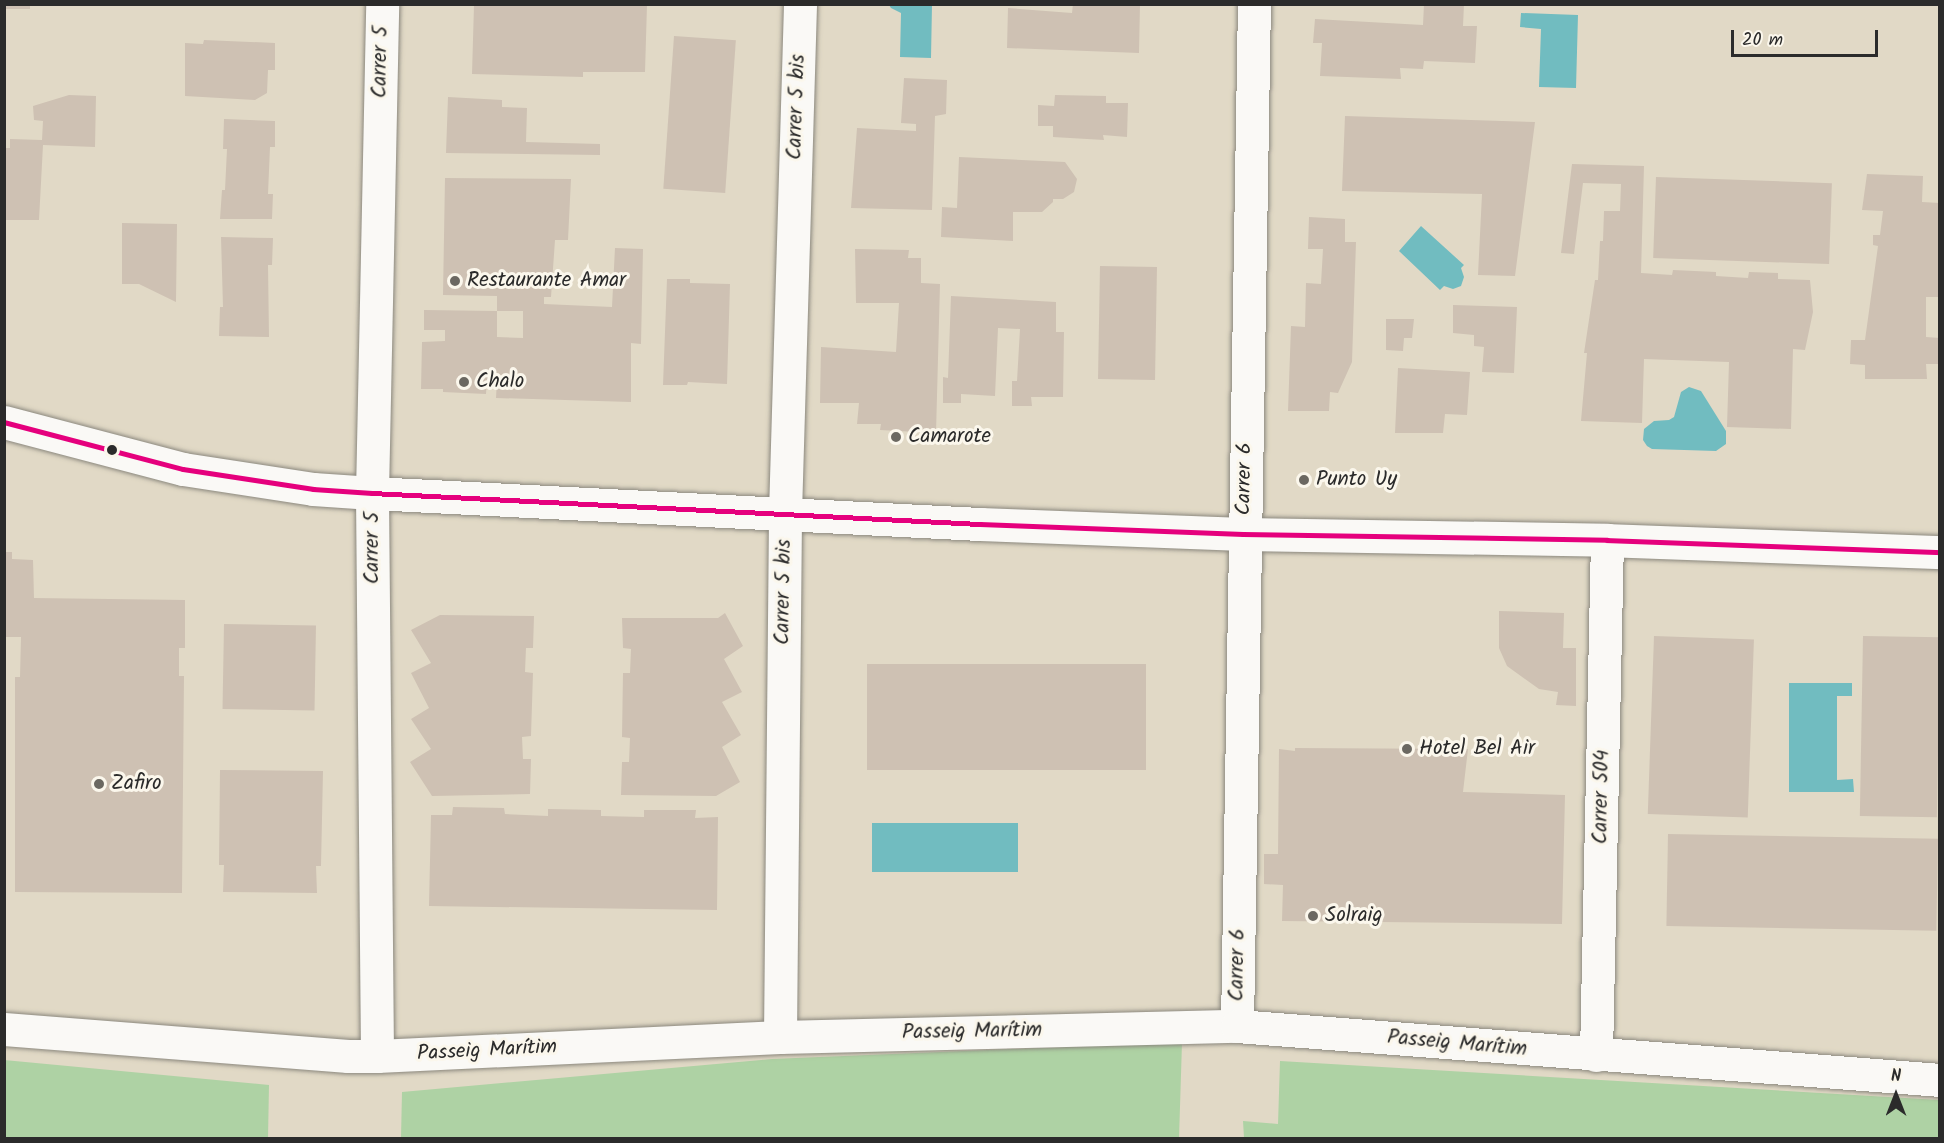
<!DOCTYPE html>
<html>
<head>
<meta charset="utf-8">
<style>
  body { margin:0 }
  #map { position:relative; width:1944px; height:1143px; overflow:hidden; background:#e1d9c6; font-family:Kalam,sans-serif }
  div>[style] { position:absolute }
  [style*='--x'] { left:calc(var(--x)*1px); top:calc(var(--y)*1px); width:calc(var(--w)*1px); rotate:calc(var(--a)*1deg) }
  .green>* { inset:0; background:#aed2a4 }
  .water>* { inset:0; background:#71bcc0; transform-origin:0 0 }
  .building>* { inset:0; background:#cec1b3; transform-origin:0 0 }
  .roads { filter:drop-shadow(0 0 2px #8b887e) drop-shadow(0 0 2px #8b887e) }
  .street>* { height:33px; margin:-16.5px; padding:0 16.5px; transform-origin:16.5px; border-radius:16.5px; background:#faf9f6 }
  .secondary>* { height:33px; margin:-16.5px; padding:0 16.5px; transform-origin:16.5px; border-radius:16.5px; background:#faf9f6 }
  .bus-1>* { height:4.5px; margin:-2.25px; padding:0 2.25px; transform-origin:2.25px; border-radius:2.25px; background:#e5007d }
  .dots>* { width:16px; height:16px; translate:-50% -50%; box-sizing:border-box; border:3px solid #fbf7ec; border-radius:50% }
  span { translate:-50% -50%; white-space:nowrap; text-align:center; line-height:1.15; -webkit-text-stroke:6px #fbf7ec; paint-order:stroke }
  .street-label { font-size:21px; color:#2b2b2b }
  .poi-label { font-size:21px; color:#2b2b2b }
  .left { translate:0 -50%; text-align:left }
  .frame { position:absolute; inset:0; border:6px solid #2b2b2b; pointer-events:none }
  .north { position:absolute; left:1866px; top:1065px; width:60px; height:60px; -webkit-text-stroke:4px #fbf7ec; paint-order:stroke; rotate:0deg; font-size:16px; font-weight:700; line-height:24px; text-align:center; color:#2b2b2b }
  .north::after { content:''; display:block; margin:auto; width:21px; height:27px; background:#2b2b2b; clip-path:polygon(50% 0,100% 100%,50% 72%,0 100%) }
  .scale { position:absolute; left:1731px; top:30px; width:147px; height:27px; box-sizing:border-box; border:3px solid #2b2b2b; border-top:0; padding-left:8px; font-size:18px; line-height:21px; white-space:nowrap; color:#2b2b2b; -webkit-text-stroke:4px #fbf7ec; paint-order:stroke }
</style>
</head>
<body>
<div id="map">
  <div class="green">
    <div style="clip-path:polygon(1182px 1042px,1179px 1138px,401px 1138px,402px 1092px,772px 1059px)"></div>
    <div style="clip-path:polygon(4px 1060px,269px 1085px,268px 1138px,5px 1138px)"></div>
    <div style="clip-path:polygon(1280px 1061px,1939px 1100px,1939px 1138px,1244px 1138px,1243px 1121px,1278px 1124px)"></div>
  </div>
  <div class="water">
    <div style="clip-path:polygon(889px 5px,932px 5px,931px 58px,900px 57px,901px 13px,891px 8px)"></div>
    <div style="clip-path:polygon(1521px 13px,1578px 15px,1576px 88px,1539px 87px,1541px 29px,1520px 27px)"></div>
    <div style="clip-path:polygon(1421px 226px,1464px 265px,1461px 268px,1464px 277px,1461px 286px,1453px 289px,1444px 286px,1440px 290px,1399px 251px)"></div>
    <div style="clip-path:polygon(1689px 387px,1701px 391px,1726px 431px,1726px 444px,1716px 451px,1652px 449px,1647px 446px,1643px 440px,1644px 429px,1654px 421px,1669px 420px,1674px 417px,1681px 392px)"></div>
    <div style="clip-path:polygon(1789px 683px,1852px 683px,1852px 696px,1837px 696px,1837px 780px,1853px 779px,1854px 792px,1789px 792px)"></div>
    <div style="left:872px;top:823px;width:146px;height:49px"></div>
  </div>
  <div class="building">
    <div style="left:4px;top:4px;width:26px;height:5px"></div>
    <div style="clip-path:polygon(1073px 4px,1140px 4px,1139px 53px,1007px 48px,1008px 8px,1072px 13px)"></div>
    <div style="clip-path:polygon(1424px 4px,1464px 4px,1463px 26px,1477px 26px,1475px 63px,1424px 61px,1423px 69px,1400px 68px,1401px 79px,1320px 76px,1322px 43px,1313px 43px,1315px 19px,1423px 25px)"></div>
    <div style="clip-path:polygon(474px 5px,647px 5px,645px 72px,583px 72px,583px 77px,472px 74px)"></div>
    <div style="left:674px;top:36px;width:62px;height:153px;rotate:4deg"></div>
    <div style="clip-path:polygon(204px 40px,275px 43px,275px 70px,268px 70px,267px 93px,255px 100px,185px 96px,185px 43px,203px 44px)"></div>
    <div style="clip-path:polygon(904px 78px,947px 80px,946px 114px,935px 116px,932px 210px,851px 208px,857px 128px,916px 131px,916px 124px,901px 123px)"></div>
    <div style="clip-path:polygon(69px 95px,96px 96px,95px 147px,43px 145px,39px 220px,4px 220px,4px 148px,10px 148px,10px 139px,42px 140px,43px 121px,34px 120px,33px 106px)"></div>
    <div style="clip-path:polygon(1055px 95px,1106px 96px,1106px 103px,1128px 103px,1127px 137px,1103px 135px,1104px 140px,1053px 137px,1053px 126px,1038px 126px,1038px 105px,1054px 106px)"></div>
    <div style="clip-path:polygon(448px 97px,502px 100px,502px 107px,527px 108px,526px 142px,600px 144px,600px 155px,446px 153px)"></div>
    <div style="clip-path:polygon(1345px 116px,1535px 122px,1515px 276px,1478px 275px,1482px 194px,1342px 191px)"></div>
    <div style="clip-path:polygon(224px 119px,275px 121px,275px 147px,270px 147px,268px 194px,273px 194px,272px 219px,220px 219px,222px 190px,225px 190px,227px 149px,223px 149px)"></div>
    <div style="clip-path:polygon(959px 157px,1065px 162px,1077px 179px,1074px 192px,1063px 199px,1053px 199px,1053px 202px,1042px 212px,1013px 212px,1013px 241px,941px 237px,942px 207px,957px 208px)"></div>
    <div style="clip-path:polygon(1572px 164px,1644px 166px,1641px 273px,1672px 275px,1673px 270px,1716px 272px,1716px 276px,1748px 278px,1749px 272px,1778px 273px,1778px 279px,1810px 280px,1813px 312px,1805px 350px,1793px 349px,1791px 429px,1727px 427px,1729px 362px,1644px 359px,1642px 423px,1581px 421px,1587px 353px,1584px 353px,1595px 280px,1598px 280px,1600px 241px,1603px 241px,1604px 211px,1620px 211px,1621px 184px,1583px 183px,1574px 254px,1561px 253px)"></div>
    <div style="clip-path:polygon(1867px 174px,1923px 176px,1922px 202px,1940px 203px,1940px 297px,1926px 297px,1926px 337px,1940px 338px,1940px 364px,1926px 364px,1927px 379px,1865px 379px,1865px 365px,1850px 364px,1851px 340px,1865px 340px,1878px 246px,1873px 245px,1873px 235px,1880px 235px,1883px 211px,1862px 210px)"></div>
    <div style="left:1656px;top:177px;width:176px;height:81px;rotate:2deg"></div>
    <div style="clip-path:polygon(445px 178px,571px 179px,568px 240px,555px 240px,551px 297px,544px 297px,544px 304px,612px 307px,615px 248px,643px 249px,641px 344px,631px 343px,631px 402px,496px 398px,497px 380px,487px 379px,486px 394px,443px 392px,443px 389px,421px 389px,422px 342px,445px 341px,445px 330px,424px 330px,424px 310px,497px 311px,497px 337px,523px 338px,523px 311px,497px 311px,497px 296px,443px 295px)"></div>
    <div style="clip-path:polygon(1309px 217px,1345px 219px,1345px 242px,1356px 242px,1352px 362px,1338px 393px,1330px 392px,1329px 411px,1288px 411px,1291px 326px,1305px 327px,1306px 283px,1321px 284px,1323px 249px,1308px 249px)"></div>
    <div style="clip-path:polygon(122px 223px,177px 224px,176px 302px,139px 284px,122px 284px)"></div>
    <div style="clip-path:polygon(221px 237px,273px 238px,272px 265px,268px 265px,269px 337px,219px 336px,220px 307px,223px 307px)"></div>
    <div style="clip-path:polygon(855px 249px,909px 250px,908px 258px,921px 258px,921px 283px,940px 284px,936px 433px,880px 430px,881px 424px,857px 424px,859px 403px,820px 403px,821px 347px,896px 352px,899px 303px,856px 303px)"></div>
    <div style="left:1100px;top:266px;width:57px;height:113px;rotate:1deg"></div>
    <div style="clip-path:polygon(667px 279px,690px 279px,690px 283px,730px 284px,727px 384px,688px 382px,687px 385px,663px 385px)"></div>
    <div style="clip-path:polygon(951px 296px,1056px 302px,1056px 332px,1064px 332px,1063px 397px,1031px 397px,1032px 406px,1012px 406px,1012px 381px,1017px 381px,1020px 329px,998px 328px,995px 396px,961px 394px,961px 403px,943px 403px,943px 377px,948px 378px)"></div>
    <div style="clip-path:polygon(1453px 305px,1517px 307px,1514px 373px,1482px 372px,1484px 347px,1474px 346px,1474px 335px,1453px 333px)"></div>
    <div style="clip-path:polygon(1386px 319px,1414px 319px,1412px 338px,1404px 338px,1403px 351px,1386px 350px)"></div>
    <div style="clip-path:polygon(1398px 368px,1470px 372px,1467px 415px,1445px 414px,1443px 433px,1395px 433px)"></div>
    <div style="clip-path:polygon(5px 552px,12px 552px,12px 559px,33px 560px,34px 598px,185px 600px,185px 648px,179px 648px,179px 676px,184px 676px,182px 893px,15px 892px,15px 677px,20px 677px,21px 637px,5px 637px)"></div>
    <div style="clip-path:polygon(1499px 611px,1564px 613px,1563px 648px,1576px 648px,1576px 706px,1556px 705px,1558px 692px,1539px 689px,1507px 666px,1499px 648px)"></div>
    <div style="clip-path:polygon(725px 613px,743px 646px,724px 659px,742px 692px,722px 702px,741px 735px,722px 747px,740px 782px,716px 796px,621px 795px,622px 762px,629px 762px,630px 738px,622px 737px,623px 673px,630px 673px,631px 649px,623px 648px,622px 618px,718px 618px)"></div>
    <div style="clip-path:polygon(440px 615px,534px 616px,533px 648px,526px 648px,525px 672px,533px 673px,531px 736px,522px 737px,523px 759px,531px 759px,530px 794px,432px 796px,410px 762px,431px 749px,411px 719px,429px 708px,411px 673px,431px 663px,411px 630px)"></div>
    <div style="left:224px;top:624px;width:92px;height:85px;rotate:1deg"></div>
    <div style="left:1654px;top:636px;width:100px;height:178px;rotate:2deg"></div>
    <div style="left:1863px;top:636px;width:77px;height:180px;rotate:1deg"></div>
    <div style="left:867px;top:664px;width:279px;height:106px"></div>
    <div style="clip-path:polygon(1295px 748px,1468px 749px,1463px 792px,1565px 795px,1562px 924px,1282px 921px,1283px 885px,1264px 884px,1264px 854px,1278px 854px,1279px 749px,1295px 751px)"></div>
    <div style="clip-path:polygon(220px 770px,323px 771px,321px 866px,316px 866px,317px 893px,223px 892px,224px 865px,219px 865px)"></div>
    <div style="clip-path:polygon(453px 807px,504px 808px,505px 814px,548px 816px,548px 809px,601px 810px,601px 816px,644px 817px,644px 810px,696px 810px,695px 818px,718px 817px,717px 910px,429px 906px,431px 815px,452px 815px)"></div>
    <div style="left:1668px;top:834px;width:270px;height:92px;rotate:1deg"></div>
  </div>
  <div class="roads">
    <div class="street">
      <div style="--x:372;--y:493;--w:609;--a:2.92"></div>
      <div style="--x:980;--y:524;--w:263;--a:2.2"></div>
      <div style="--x:1243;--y:534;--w:364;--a:0.9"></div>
      <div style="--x:1607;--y:540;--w:333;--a:2.1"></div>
      <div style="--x:1237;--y:1026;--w:1022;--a:-89.05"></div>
      <div style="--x:4;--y:1029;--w:345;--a:4.5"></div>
      <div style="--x:348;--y:1056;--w:29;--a:0"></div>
      <div style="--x:377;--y:1056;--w:403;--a:-2.7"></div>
      <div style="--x:780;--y:1037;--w:457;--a:-1.4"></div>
      <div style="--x:1237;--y:1026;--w:705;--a:4.39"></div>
      <div style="--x:780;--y:1037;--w:524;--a:-89.45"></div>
      <div style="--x:785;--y:513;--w:509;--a:-88.31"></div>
      <div style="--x:1596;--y:1055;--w:515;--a:-88.78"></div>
      <div style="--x:377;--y:1056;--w:563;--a:-90.51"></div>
      <div style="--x:372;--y:493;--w:489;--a:-88.8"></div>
    </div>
    <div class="secondary">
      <div style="--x:4;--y:422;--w:185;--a:14.7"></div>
      <div style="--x:183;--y:469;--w:132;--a:8.7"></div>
      <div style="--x:313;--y:489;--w:59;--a:3.9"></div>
    </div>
  </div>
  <div class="bus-1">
    <div style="--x:4;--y:422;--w:185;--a:14.7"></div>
    <div style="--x:183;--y:469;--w:132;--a:8.7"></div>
    <div style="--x:313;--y:489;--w:59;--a:3.9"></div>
    <div style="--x:372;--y:493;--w:609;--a:2.92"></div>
    <div style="--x:980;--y:524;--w:263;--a:2.2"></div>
    <div style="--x:1243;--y:534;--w:364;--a:0.9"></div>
    <div style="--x:1607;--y:540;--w:333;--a:2.1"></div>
  </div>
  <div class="dots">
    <div style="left:455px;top:281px;background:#6b6861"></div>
    <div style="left:464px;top:382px;background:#6b6861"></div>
    <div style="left:896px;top:437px;background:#6b6861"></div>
    <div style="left:112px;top:450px;background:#2b2b2b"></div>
    <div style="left:1304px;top:480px;background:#6b6861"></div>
    <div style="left:1407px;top:749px;background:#6b6861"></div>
    <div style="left:99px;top:784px;background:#6b6861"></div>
    <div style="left:1313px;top:916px;background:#6b6861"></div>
  </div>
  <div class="street-label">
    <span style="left:381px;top:62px;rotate:-89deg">Carrer 5</span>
    <span style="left:797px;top:107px;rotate:-88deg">Carrer 5 bis</span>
    <span style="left:1245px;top:479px;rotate:-89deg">Carrer 6</span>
    <span style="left:373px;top:548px;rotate:-90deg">Carrer 5</span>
    <span style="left:784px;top:592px;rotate:-89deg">Carrer 5 bis</span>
    <span style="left:1602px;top:797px;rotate:-89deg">Carrer 504</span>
    <span style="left:1238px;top:965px;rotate:-89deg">Carrer 6</span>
    <span style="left:972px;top:1032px;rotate:-1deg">Passeig Marítim</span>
    <span style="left:1457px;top:1044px;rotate:5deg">Passeig Marítim</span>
    <span style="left:487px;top:1051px;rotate:-3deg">Passeig Marítim</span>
  </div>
  <div class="poi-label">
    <span class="left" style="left:467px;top:281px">Restaurante Amar</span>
    <span class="left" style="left:476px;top:382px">Chalo</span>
    <span class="left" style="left:908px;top:437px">Camarote</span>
    <span class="left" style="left:1316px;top:480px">Punto Uy</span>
    <span class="left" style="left:1419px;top:749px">Hotel Bel Air</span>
    <span class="left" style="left:111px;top:784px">Zafiro</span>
    <span class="left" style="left:1325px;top:916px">Solraig</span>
  </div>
  <div class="frame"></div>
  <div class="north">N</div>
  <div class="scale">20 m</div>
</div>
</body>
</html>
